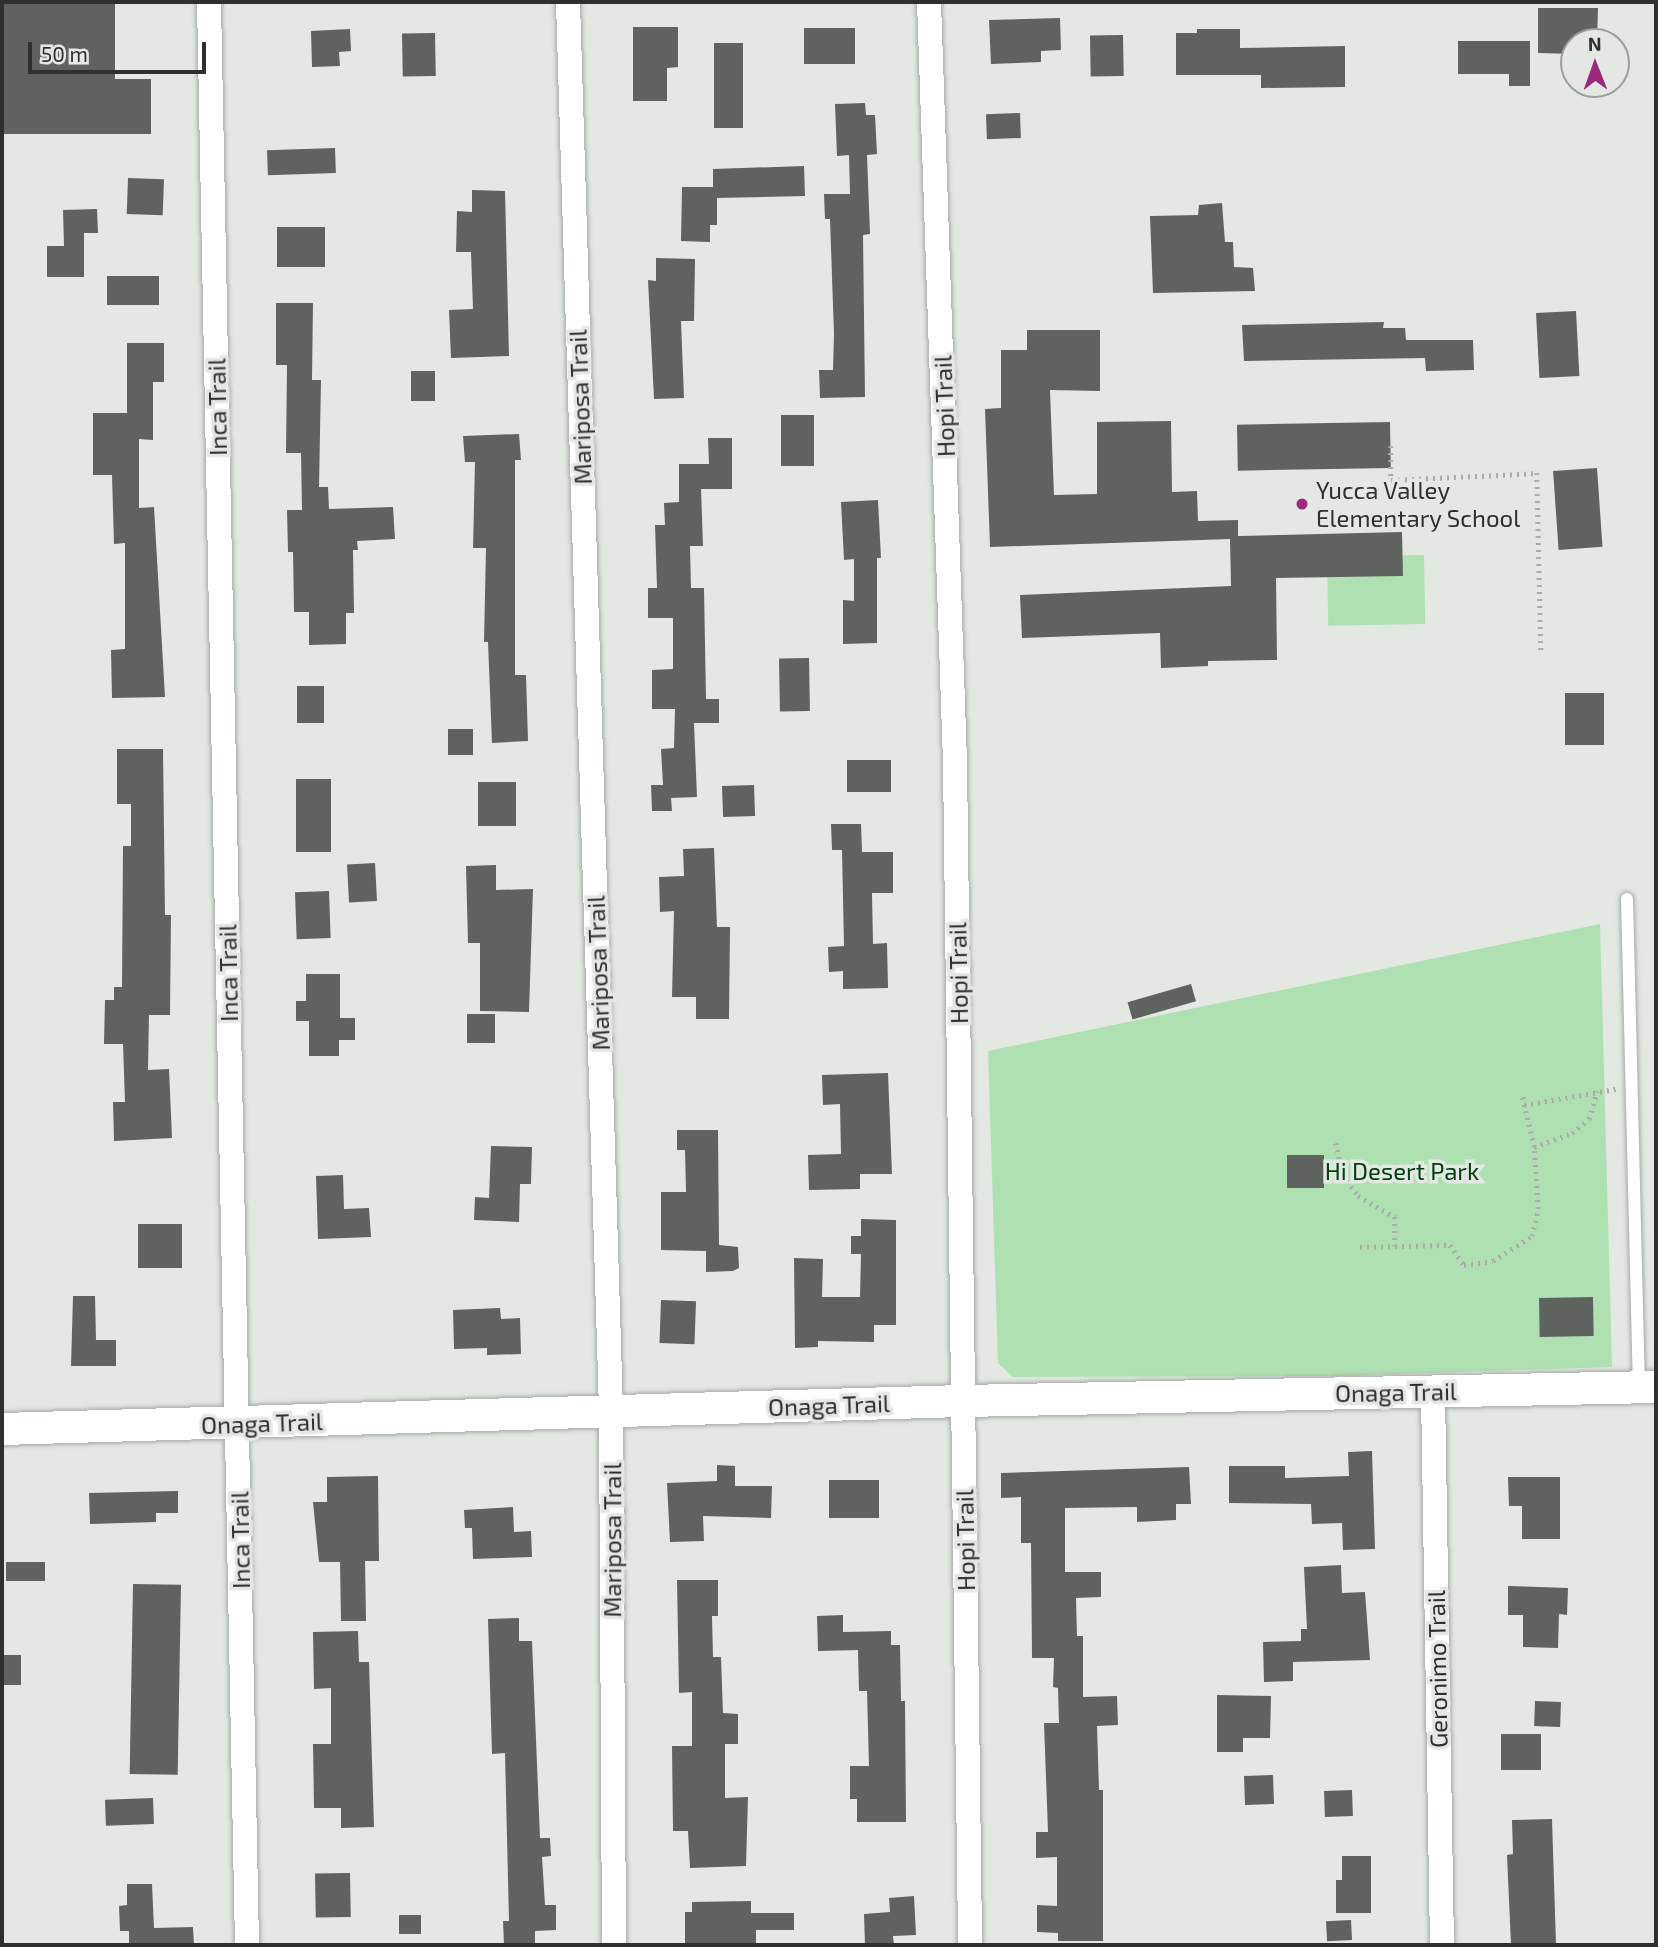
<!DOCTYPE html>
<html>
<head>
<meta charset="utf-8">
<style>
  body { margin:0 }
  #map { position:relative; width:1658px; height:1947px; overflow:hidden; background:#e3e8e3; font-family:"Exo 2",sans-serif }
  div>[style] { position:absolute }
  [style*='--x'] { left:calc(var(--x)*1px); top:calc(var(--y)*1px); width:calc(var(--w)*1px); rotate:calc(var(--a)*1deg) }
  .green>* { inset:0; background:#aee0b1; transform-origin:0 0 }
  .building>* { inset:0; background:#5f635f; transform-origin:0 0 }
  .path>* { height:4.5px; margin-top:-2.25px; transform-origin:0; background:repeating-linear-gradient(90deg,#a9ada9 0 2px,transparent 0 7px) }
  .roads { filter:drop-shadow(0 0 2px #a4a9a5) drop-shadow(0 0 2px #a4a9a5) }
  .service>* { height:12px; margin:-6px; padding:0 6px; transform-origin:6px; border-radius:6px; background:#fff }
  .minor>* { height:24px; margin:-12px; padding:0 12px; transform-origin:12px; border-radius:12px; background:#fff }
  .tertiary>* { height:32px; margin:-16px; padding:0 16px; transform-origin:16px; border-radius:16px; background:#fff }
  .dots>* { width:19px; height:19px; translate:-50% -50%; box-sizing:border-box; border:4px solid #e3e8e3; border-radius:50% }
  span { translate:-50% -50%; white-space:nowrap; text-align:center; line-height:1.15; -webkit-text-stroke:7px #e3e8e3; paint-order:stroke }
  .street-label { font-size:24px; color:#2e302e }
  .poi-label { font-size:24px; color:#2e302e }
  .left { translate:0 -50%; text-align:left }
  .park-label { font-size:24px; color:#024011 }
  .frame { position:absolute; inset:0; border:4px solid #2e302e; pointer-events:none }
  .north { position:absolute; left:1560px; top:28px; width:70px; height:70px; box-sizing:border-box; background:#e3e8e3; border:2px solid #9b9e9b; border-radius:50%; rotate:359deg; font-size:19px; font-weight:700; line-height:28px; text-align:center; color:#2e302e }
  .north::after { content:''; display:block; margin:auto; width:24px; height:32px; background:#9e2780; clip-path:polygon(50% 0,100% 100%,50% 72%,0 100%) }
  .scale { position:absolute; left:28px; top:42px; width:178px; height:32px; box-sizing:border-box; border:4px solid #2e302e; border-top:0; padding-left:9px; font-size:21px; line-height:24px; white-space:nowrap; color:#2e302e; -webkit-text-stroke:5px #e3e8e3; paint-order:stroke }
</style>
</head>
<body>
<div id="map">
  <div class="green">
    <div style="left:1424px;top:555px;width:69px;height:97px;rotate:89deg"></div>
    <div style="clip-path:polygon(1600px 924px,1612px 1367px,1338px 1376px,1013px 1377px,998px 1363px,988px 1051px)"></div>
  </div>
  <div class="building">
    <div style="clip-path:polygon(2px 2px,115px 2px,115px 79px,151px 79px,151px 134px,2px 134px)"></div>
    <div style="clip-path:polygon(1538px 8px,1598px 8px,1597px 42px,1574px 42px,1574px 54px,1538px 53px)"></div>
    <div style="clip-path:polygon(1060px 18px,1061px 50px,1041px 51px,1041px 62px,991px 64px,989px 20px)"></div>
    <div style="clip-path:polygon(633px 27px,678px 27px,678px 67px,667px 68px,667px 101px,633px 101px)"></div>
    <div style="left:804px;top:28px;width:51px;height:36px"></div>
    <div style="clip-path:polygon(350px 29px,351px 51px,339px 52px,340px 66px,312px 67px,311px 31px)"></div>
    <div style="clip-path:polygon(1197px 29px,1240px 29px,1240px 48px,1345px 46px,1345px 87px,1261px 88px,1261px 75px,1176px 75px,1176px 33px,1197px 33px)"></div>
    <div style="left:435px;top:33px;width:43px;height:33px;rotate:89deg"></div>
    <div style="left:1123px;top:35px;width:41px;height:33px;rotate:89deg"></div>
    <div style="clip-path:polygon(1458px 41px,1530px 41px,1530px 86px,1509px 86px,1509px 74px,1458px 74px)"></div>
    <div style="left:714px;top:43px;width:29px;height:85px"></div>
    <div style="clip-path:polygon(865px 103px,866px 115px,875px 115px,877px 154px,867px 155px,870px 234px,863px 235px,865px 397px,820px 398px,819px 370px,833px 370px,834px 334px,830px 219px,825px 219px,824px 194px,850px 194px,849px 155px,837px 156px,835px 104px)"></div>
    <div style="left:1020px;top:113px;width:25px;height:34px;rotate:88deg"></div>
    <div style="left:335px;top:148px;width:25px;height:68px;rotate:88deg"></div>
    <div style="clip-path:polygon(804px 166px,805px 196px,717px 198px,717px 225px,710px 225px,710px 242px,681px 241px,682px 187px,713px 187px,713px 169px)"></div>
    <div style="left:128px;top:178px;width:36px;height:36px;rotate:2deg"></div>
    <div style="clip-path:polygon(472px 190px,505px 191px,509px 356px,451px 358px,449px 310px,473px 309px,471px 252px,456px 252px,457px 211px,472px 212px)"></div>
    <div style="clip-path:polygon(1222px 203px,1225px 242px,1233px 242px,1234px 267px,1253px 268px,1255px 291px,1153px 293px,1150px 216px,1198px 215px,1199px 205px)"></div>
    <div style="clip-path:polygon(97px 209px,98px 233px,84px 233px,84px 277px,47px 277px,47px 246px,64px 246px,63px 210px)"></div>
    <div style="left:277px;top:227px;width:48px;height:40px"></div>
    <div style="clip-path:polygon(656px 258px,695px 259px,694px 321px,681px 321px,684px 398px,654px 399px,648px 280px,656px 281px)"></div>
    <div style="left:107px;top:276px;width:52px;height:29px"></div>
    <div style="clip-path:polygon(276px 303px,313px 303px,312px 380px,321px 380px,319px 487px,328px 487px,329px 509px,393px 507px,395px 539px,357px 541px,358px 550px,353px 550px,354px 613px,346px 613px,346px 644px,309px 645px,309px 612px,294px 612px,293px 552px,288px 552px,287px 510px,302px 510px,301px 453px,286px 453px,287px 365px,276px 365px)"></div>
    <div style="left:1576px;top:311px;width:65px;height:40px;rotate:87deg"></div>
    <div style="clip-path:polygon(1384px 322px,1383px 328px,1405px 328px,1406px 340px,1473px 340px,1474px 370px,1426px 371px,1425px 358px,1244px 361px,1242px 325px)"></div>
    <div style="clip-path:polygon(1027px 330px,1100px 330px,1100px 391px,1050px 390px,1054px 495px,1097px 494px,1097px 422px,1171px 421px,1172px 492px,1197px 491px,1198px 521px,1238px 520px,1238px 536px,1402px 532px,1403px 576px,1276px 578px,1277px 660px,1208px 661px,1208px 666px,1161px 668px,1160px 633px,1022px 638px,1020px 595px,1231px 586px,1230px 539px,990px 547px,985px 409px,1001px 408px,1001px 350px,1027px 350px)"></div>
    <div style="clip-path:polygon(127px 343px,164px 343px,164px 382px,153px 382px,153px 440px,139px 439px,139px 508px,154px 507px,165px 697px,112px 698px,111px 650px,125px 649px,125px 543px,114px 544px,112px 475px,93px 475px,93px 413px,127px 413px)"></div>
    <div style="left:411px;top:371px;width:24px;height:30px"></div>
    <div style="left:781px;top:415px;width:33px;height:51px"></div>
    <div style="left:1390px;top:422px;width:46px;height:153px;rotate:89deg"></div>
    <div style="clip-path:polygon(519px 434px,521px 460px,515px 460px,515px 675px,526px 675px,528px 741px,492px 743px,488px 642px,484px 642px,486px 548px,473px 548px,475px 462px,465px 462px,463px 436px)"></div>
    <div style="clip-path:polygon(708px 438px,732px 438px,732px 489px,701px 489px,703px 546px,690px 546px,691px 588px,704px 588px,706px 699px,719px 699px,719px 723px,694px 723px,697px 797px,671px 798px,672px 811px,652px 811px,651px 785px,663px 785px,661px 749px,674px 748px,675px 709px,652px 709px,652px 670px,673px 669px,673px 618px,648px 618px,648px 588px,657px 588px,655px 525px,665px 525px,664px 503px,679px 502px,679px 464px,709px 464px)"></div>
    <div style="left:1597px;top:468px;width:79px;height:44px;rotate:86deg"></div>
    <div style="clip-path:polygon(878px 500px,881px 558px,877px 558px,877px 643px,843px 644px,843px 600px,854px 601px,854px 559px,844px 560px,841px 502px)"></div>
    <div style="left:809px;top:658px;width:53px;height:30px;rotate:89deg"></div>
    <div style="left:297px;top:686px;width:27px;height:37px"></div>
    <div style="left:1565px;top:693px;width:39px;height:52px"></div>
    <div style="left:448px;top:729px;width:25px;height:26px"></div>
    <div style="clip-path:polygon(117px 749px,163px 749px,165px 915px,171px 915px,170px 1015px,149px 1015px,148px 1070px,169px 1069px,172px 1138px,114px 1141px,113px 1102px,125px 1102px,123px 1044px,104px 1044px,105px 1000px,114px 1000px,114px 987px,122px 987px,123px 846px,131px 846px,131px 804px,117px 804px)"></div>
    <div style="left:847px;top:760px;width:44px;height:32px"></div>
    <div style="left:296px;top:779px;width:35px;height:73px"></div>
    <div style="left:478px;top:782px;width:38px;height:44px"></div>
    <div style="left:754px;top:785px;width:31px;height:32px;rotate:88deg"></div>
    <div style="clip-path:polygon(831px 824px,861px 824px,862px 852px,893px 852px,893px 893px,872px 893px,873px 944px,887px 943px,888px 988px,843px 989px,843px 971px,829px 972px,828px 947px,844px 946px,842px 850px,832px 850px)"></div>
    <div style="clip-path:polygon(714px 848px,717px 927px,730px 927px,729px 1019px,696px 1019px,696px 997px,672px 997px,674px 911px,660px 912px,659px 877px,684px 876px,683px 849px)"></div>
    <div style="left:375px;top:863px;width:38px;height:28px;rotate:87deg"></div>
    <div style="clip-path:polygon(496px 865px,496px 890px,533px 889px,529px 1012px,480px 1011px,480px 943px,468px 943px,466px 866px)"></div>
    <div style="left:329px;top:891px;width:47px;height:34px;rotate:88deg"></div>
    <div style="clip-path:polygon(306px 974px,340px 974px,340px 1018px,355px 1018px,355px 1040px,339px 1040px,339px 1056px,309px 1056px,309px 1021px,296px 1021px,296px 1001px,306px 1001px)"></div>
    <div style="left:1191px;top:984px;width:18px;height:66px;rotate:74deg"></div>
    <div style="left:467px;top:1014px;width:28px;height:29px"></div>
    <div style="clip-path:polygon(888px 1073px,892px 1174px,860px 1174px,860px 1189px,809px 1190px,808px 1155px,841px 1154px,840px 1104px,823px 1105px,822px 1075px)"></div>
    <div style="clip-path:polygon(677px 1130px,718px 1130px,719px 1245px,738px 1247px,739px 1268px,733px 1271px,706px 1272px,706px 1251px,661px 1250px,661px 1192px,686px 1192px,685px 1150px,677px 1150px)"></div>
    <div style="clip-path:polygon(491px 1146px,532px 1147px,531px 1184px,520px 1184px,519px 1222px,474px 1220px,475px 1197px,489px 1198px)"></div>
    <div style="left:1287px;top:1155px;width:37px;height:33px"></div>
    <div style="clip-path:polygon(343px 1175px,344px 1209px,369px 1208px,371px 1237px,318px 1239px,316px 1176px)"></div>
    <div style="clip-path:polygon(861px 1219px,896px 1220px,896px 1325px,874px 1325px,874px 1342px,818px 1341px,818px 1347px,795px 1348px,794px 1258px,823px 1259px,822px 1297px,860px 1297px,861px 1254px,851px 1254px,851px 1236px,861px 1236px)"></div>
    <div style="left:138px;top:1224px;width:44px;height:44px"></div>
    <div style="clip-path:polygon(73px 1296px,95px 1296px,96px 1340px,116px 1340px,116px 1366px,71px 1366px)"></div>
    <div style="left:1593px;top:1297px;width:39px;height:54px;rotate:89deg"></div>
    <div style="left:661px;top:1300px;width:35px;height:43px;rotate:2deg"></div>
    <div style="clip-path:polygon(500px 1308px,501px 1319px,520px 1318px,521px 1354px,487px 1355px,487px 1348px,454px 1349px,453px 1310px)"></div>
    <div style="clip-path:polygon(1372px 1451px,1375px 1549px,1343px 1550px,1342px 1523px,1312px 1524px,1311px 1504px,1229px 1503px,1229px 1466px,1285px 1466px,1285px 1478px,1349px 1476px,1348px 1452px)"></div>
    <div style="clip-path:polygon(717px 1465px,735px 1466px,735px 1486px,772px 1486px,771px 1518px,703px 1516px,704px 1541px,670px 1542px,667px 1483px,717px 1481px)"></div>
    <div style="clip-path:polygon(1189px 1467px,1191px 1504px,1176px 1504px,1176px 1520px,1137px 1522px,1137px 1507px,1065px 1508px,1065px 1572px,1101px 1572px,1101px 1597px,1076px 1598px,1077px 1636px,1083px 1636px,1083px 1697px,1117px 1696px,1118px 1725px,1097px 1726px,1099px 1790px,1103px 1790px,1103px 1941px,1058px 1941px,1058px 1933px,1037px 1932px,1037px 1905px,1057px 1906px,1057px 1857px,1036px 1858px,1036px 1832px,1048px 1832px,1044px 1723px,1059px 1723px,1058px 1688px,1053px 1687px,1054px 1658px,1032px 1658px,1031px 1543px,1021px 1543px,1021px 1497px,1001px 1498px,1001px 1473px)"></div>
    <div style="clip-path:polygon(378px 1476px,379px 1561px,365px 1561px,366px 1621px,341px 1621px,340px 1562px,319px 1562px,313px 1502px,327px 1502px,327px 1477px)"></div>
    <div style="clip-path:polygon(1508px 1477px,1560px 1477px,1560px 1539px,1522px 1539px,1522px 1506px,1509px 1506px)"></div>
    <div style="left:829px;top:1480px;width:50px;height:38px"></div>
    <div style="clip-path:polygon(178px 1491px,178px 1513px,156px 1513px,156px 1522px,90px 1524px,89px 1493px)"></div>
    <div style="clip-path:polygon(513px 1507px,514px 1532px,531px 1531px,532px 1557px,473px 1559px,472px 1528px,465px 1528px,464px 1510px)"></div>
    <div style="left:6px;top:1562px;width:39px;height:19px"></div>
    <div style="clip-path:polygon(1341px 1565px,1342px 1593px,1365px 1592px,1370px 1660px,1293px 1662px,1293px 1681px,1264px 1682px,1263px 1642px,1301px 1641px,1301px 1629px,1307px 1629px,1304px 1567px)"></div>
    <div style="clip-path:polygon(677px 1580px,718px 1580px,718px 1616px,712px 1616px,713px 1657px,721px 1657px,723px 1713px,738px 1714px,738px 1744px,725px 1744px,725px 1798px,748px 1797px,746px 1866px,690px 1868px,688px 1831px,673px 1831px,672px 1746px,692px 1746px,692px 1692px,679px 1693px)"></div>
    <div style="left:133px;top:1584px;width:48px;height:190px;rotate:1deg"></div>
    <div style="clip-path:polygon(1508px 1586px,1568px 1588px,1567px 1615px,1559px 1614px,1558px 1648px,1523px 1647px,1523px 1615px,1508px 1615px)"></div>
    <div style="clip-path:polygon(843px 1615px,843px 1632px,891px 1631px,891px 1645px,900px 1645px,901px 1701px,905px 1701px,906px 1822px,857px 1822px,857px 1799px,850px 1799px,850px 1766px,869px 1766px,867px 1691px,859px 1691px,858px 1650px,818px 1651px,817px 1616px)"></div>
    <div style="clip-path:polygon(519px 1618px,519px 1641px,532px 1641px,540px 1838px,550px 1838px,551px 1856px,542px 1857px,545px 1905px,556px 1905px,556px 1930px,535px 1931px,535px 1945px,504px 1945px,503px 1921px,509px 1921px,505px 1753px,492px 1754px,488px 1619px)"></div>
    <div style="clip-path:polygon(358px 1631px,359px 1662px,369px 1662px,374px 1827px,341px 1828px,341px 1808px,314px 1808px,313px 1744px,331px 1744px,331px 1688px,314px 1689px,313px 1632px)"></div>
    <div style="left:2px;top:1655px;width:19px;height:30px"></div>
    <div style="clip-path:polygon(1217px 1695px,1271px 1696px,1270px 1738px,1243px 1738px,1243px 1752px,1217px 1752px)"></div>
    <div style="left:1535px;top:1701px;width:26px;height:25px;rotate:2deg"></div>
    <div style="left:1501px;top:1734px;width:40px;height:36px"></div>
    <div style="left:1273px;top:1775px;width:29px;height:29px;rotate:88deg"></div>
    <div style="left:1352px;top:1790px;width:26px;height:28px;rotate:88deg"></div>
    <div style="left:153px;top:1798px;width:26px;height:48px;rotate:88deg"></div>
    <div style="clip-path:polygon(1552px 1819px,1556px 1944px,1511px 1945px,1507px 1855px,1513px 1854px,1512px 1820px)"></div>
    <div style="clip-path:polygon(1342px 1856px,1371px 1856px,1371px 1913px,1336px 1913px,1336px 1880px,1342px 1880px)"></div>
    <div style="left:350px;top:1873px;width:44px;height:35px;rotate:89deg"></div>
    <div style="clip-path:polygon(127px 1884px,152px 1884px,154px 1928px,193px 1927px,194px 1945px,129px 1945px,129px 1931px,120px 1931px,119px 1906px,127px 1905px)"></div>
    <div style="clip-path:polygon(914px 1896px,916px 1935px,893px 1936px,894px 1945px,865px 1945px,864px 1914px,890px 1912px,889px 1898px)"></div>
    <div style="clip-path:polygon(751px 1901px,751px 1913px,794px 1913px,794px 1930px,756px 1930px,756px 1943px,685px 1945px,685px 1912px,692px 1912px,692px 1902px)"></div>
    <div style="left:399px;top:1915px;width:22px;height:19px"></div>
    <div style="left:1351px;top:1920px;width:20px;height:25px;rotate:87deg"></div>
  </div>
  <div class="path">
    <div style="--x:1391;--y:446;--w:34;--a:90"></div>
    <div style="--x:1391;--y:480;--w:146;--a:-2.7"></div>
    <div style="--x:1537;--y:473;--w:178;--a:88.7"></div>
    <div style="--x:1524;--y:1105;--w:93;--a:-9.9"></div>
    <div style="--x:1336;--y:1143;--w:33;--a:78"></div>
    <div style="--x:1343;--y:1175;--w:26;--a:54"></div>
    <div style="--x:1358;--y:1196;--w:43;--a:29.6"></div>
    <div style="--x:1395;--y:1217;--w:29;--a:90"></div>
    <div style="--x:1534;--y:1147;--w:40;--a:-20.2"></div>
    <div style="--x:1572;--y:1133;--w:22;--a:-39"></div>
    <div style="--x:1589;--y:1119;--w:29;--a:-74"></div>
    <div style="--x:1360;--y:1247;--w:90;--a:-1.3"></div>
    <div style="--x:1450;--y:1245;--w:24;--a:55"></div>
    <div style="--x:1464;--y:1265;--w:29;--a:-8"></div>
    <div style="--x:1493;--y:1261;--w:46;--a:-32.7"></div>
    <div style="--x:1532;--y:1236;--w:28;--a:-77"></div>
    <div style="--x:1538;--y:1209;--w:62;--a:-93.7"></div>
    <div style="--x:1534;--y:1147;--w:52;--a:-103.2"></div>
  </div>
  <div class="roads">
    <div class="service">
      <div style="--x:1627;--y:899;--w:489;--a:88.6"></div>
    </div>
    <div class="minor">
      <div style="--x:209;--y:2;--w:1943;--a:88.88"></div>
      <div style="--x:568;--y:2;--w:1411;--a:88.25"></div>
      <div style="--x:611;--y:1412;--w:533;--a:89.68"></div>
      <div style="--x:929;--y:2;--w:760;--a:88.04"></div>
      <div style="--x:955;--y:762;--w:1183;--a:89.27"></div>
      <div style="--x:1433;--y:1392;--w:553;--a:89.07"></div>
    </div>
    <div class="tertiary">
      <div style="--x:2;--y:1429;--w:962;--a:-1.67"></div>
      <div style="--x:964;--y:1401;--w:692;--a:-1.16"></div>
    </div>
  </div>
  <div class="dots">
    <div style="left:1302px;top:504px;background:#9e2780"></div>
  </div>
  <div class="street-label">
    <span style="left:944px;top:406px;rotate:-92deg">Hopi Trail</span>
    <span style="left:217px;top:407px;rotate:-91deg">Inca Trail</span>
    <span style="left:580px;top:407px;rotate:-92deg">Mariposa Trail</span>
    <span style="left:228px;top:973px;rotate:-91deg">Inca Trail</span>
    <span style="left:598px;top:973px;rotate:-92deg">Mariposa Trail</span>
    <span style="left:958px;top:973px;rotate:-91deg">Hopi Trail</span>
    <span style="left:1396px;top:1392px;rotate:-1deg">Onaga Trail</span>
    <span style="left:829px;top:1405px;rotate:-2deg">Onaga Trail</span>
    <span style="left:262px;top:1423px;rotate:-2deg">Onaga Trail</span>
    <span style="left:240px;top:1540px;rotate:-91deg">Inca Trail</span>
    <span style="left:612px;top:1540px;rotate:-90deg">Mariposa Trail</span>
    <span style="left:965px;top:1540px;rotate:-91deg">Hopi Trail</span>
    <span style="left:1437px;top:1669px;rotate:-91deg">Geronimo Trail</span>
  </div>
  <div class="poi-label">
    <span class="left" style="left:1316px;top:504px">Yucca Valley<br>Elementary School</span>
  </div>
  <div class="park-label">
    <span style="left:1402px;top:1171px">Hi Desert Park</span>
  </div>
  <div class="frame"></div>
  <div class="north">N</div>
  <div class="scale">50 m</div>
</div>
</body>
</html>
